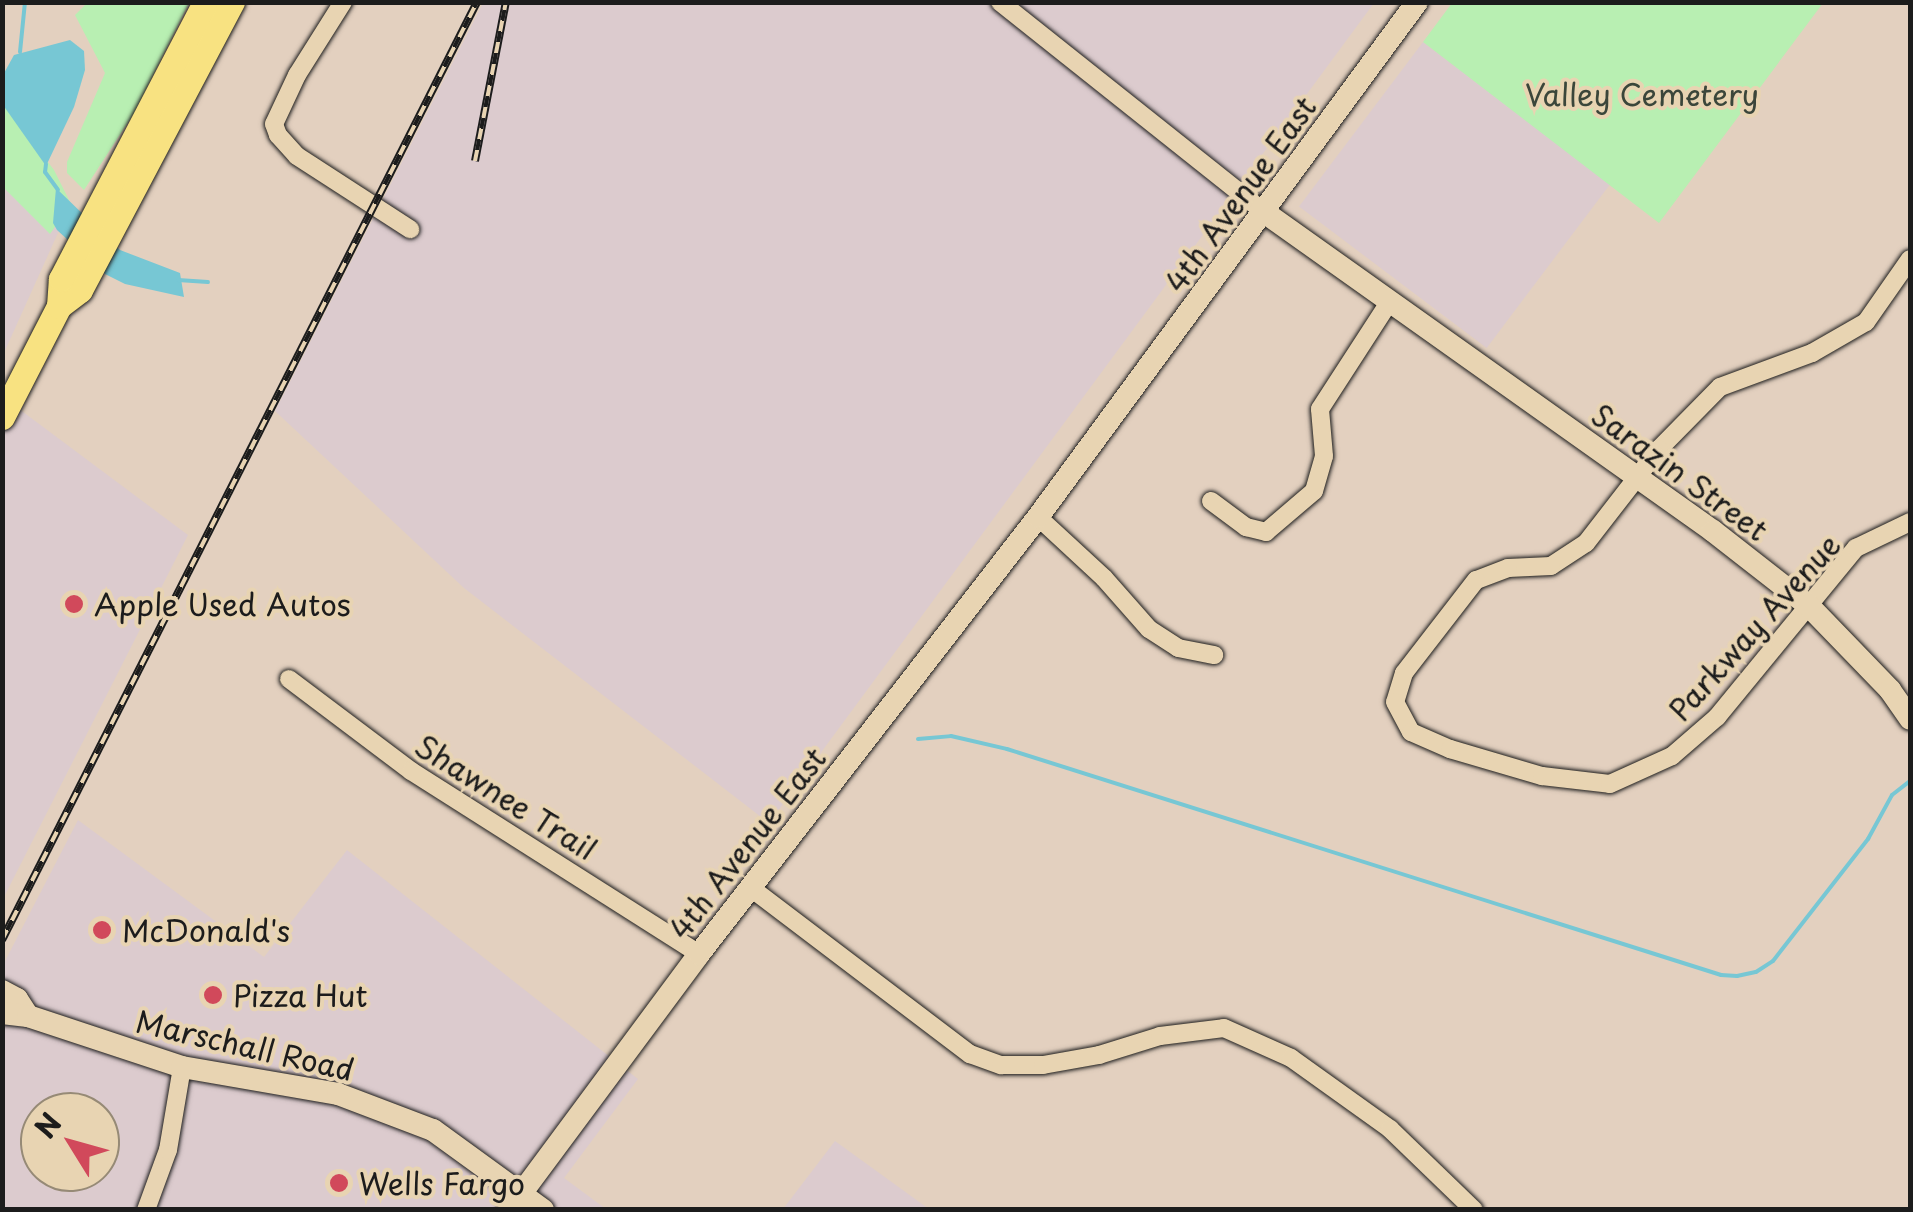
<!DOCTYPE html>
<html>
<head>
<meta charset="utf-8">
<style>
  body { margin:0 }
  #map { position:relative; width:1913px; height:1212px; overflow:hidden; background:#e3d0bf; font-family:"Playpen Sans",sans-serif }
  div>[style] { position:absolute }
  [style*='--x'] { left:calc(var(--x)*1px); top:calc(var(--y)*1px); width:calc(var(--w)*1px); rotate:calc(var(--a)*1deg) }
  .built>* { inset:0; background:#dccbce; transform-origin:0 0 }
  .green>* { inset:0; background:#b8efb2 }
  .water>* { inset:0; background:#77c7d4 }
  .stream>* { height:4px; margin:-2px; padding:0 2px; transform-origin:2px; border-radius:2px; background:#77c7d4 }
  .roads { filter:drop-shadow(0 0 2px #1c1c1c) drop-shadow(0 0 2px #1c1c1c) }
  .street>* { height:18px; margin:-9px; padding:0 9px; transform-origin:9px; border-radius:9px; background:#e8d4b2 }
  .secondary>* { height:22px; margin:-11px; padding:0 11px; transform-origin:11px; border-radius:11px; background:#e8d4b2 }
  .primary>* { height:25px; margin:-12.5px; padding:0 12.5px; transform-origin:12.5px; border-radius:12.5px; background:#f8e281 }
  .rail>* { height:8px; margin-top:-4px; transform-origin:0; background:repeating-linear-gradient(90deg,#e8d4b2 0 11px,#1c1c1c 0 22px); box-sizing:border-box; border-block:2px solid #1c1c1c }
  .dots>* { width:28px; height:28px; translate:-50% -50%; box-sizing:border-box; border:5px solid #e8d4b2; border-radius:50% }
  span { translate:-50% -50%; white-space:nowrap; text-align:center; line-height:1.15; -webkit-text-stroke:8px #e8d4b2; paint-order:stroke }
  .park-label { font-size:30px; color:#3b463a }
  .street-label { font-size:30px; color:#1c1c1c }
  .poi-label { font-size:30px; color:#1c1c1c }
  .left { translate:0 -50%; text-align:left }
  .frame { position:absolute; inset:0; border:5px solid #1c1c1c; pointer-events:none }
  .north { position:absolute; left:20px; top:1092px; width:100px; height:100px; box-sizing:border-box; background:#e8d4b2; border:2px solid #968a76; border-radius:50%; rotate:307deg; font-size:28px; font-weight:700; line-height:40px; text-align:center; color:#1c1c1c }
  .north::after { content:''; display:block; margin:auto; width:35px; height:45px; background:#d1495b; clip-path:polygon(50% 0,100% 100%,50% 72%,0 100%) }
</style>
</head>
<body>
<div id="map">
  <div class="built">
    <div style="clip-path:polygon(483px 3px,1374px 3px,769px 823px,464px 588px,275px 411px)"></div>
    <div style="left:1423px;top:42px;width:235px;height:206px;rotate:37deg"></div>
    <div style="clip-path:polygon(3px 103px,71px 204px,3px 355px)"></div>
    <div style="clip-path:polygon(3px 397px,188px 535px,3px 899px)"></div>
    <div style="clip-path:polygon(evenodd,78px 820px,264px 957px,347px 850px,638px 1079px,564px 1178px,606px 1209px,3px 1210px,3px 965px,78px 820px,40px 1112px,100px 1112px,100px 1172px,40px 1172px,40px 1112px)"></div>
    <div style="clip-path:polygon(835px 1141px,929px 1209px,783px 1209px)"></div>
  </div>
  <div class="green">
    <div style="clip-path:polygon(87px 3px,189px 3px,134px 113px,84px 190px,67px 173px,67px 162px,105px 73px,75px 15px)"></div>
    <div style="clip-path:polygon(1452px 3px,1452px 2px,1823px 3px,1659px 223px,1423px 42px)"></div>
    <div style="clip-path:polygon(2px 102px,54px 170px,71px 204px,50px 234px,3px 187px)"></div>
  </div>
  <div class="water">
    <div style="clip-path:polygon(70px 40px,84px 51px,85px 70px,74px 107px,46px 166px,3px 105px,3px 75px,14px 55px)"></div>
    <div style="clip-path:polygon(56px 188px,120px 250px,180px 273px,184px 297px,125px 284px,105px 274px,57px 230px,53px 223px)"></div>
  </div>
  <div class="stream">
    <div style="--x:20;--y:52;--w:50;--a:-84.3"></div>
    <div style="--x:46;--y:164;--w:8;--a:97"></div>
    <div style="--x:45;--y:172;--w:22;--a:54"></div>
    <div style="--x:178;--y:280;--w:30;--a:4"></div>
    <div style="--x:918;--y:739;--w:33;--a:-5"></div>
    <div style="--x:951;--y:736;--w:57;--a:13.1"></div>
    <div style="--x:1007;--y:749;--w:749;--a:17.56"></div>
    <div style="--x:1721;--y:975;--w:16;--a:4"></div>
    <div style="--x:1737;--y:976;--w:19;--a:-12"></div>
    <div style="--x:1756;--y:972;--w:20;--a:-33"></div>
    <div style="--x:1773;--y:961;--w:155;--a:-52.1"></div>
    <div style="--x:1868;--y:839;--w:50;--a:-61.4"></div>
    <div style="--x:1892;--y:795;--w:23;--a:-38"></div>
  </div>
  <div class="roads">
    <div class="street">
      <div style="--x:343;--y:2;--w:86;--a:122.2"></div>
      <div style="--x:297;--y:75;--w:54;--a:115.1"></div>
      <div style="--x:274;--y:124;--w:12;--a:70"></div>
      <div style="--x:278;--y:135;--w:28;--a:48"></div>
      <div style="--x:297;--y:156;--w:135;--a:32.9"></div>
      <div style="--x:1000;--y:2;--w:337;--a:38.5"></div>
      <div style="--x:1910;--y:259;--w:77;--a:124.9"></div>
      <div style="--x:1866;--y:322;--w:62;--a:150.1"></div>
      <div style="--x:1812;--y:353;--w:98;--a:159.7"></div>
      <div style="--x:1720;--y:387;--w:87;--a:134.5"></div>
      <div style="--x:1659;--y:449;--w:119;--a:127.8"></div>
      <div style="--x:1586;--y:543;--w:42;--a:146.7"></div>
      <div style="--x:1551;--y:566;--w:43;--a:177.3"></div>
      <div style="--x:1508;--y:568;--w:34;--a:159"></div>
      <div style="--x:1476;--y:580;--w:118;--a:127.7"></div>
      <div style="--x:1404;--y:673;--w:30;--a:107"></div>
      <div style="--x:1395;--y:702;--w:34;--a:62"></div>
      <div style="--x:1411;--y:732;--w:43;--a:23.6"></div>
      <div style="--x:1450;--y:749;--w:96;--a:16.4"></div>
      <div style="--x:1542;--y:776;--w:68;--a:6.7"></div>
      <div style="--x:1610;--y:784;--w:68;--a:-24.3"></div>
      <div style="--x:1672;--y:756;--w:60;--a:-40.9"></div>
      <div style="--x:1717;--y:717;--w:219;--a:-50.6"></div>
      <div style="--x:1856;--y:548;--w:60;--a:-25.7"></div>
      <div style="--x:1211;--y:501;--w:44;--a:36.6"></div>
      <div style="--x:1246;--y:527;--w:21;--a:14"></div>
      <div style="--x:1266;--y:532;--w:63;--a:-40.5"></div>
      <div style="--x:1314;--y:491;--w:36;--a:-74"></div>
      <div style="--x:1324;--y:456;--w:47;--a:-94.9"></div>
      <div style="--x:1320;--y:409;--w:125;--a:-57.1"></div>
      <div style="--x:1038;--y:517;--w:90;--a:42.7"></div>
      <div style="--x:1104;--y:578;--w:68;--a:48.6"></div>
      <div style="--x:1149;--y:629;--w:35;--a:33"></div>
      <div style="--x:1178;--y:648;--w:37;--a:11"></div>
      <div style="--x:289;--y:679;--w:153;--a:37"></div>
      <div style="--x:411;--y:771;--w:341;--a:32.4"></div>
      <div style="--x:751;--y:888;--w:275;--a:37.2"></div>
      <div style="--x:970;--y:1054;--w:33;--a:20"></div>
      <div style="--x:1001;--y:1065;--w:42;--a:0"></div>
      <div style="--x:1043;--y:1065;--w:57;--a:-10.1"></div>
      <div style="--x:1099;--y:1055;--w:64;--a:-17.3"></div>
      <div style="--x:1160;--y:1036;--w:64;--a:-7.1"></div>
      <div style="--x:1224;--y:1028;--w:73;--a:24.1"></div>
      <div style="--x:1291;--y:1058;--w:122;--a:35.6"></div>
      <div style="--x:1390;--y:1129;--w:117;--a:44"></div>
      <div style="--x:146;--y:1210;--w:64;--a:-69.9"></div>
      <div style="--x:168;--y:1150;--w:84;--a:-80.4"></div>
    </div>
    <div class="secondary">
      <div style="--x:1264;--y:212;--w:551;--a:35.39"></div>
      <div style="--x:1713;--y:531;--w:122;--a:38"></div>
      <div style="--x:1809;--y:606;--w:117;--a:46"></div>
      <div style="--x:1890;--y:690;--w:35;--a:55"></div>
      <div style="--x:2;--y:991;--w:17;--a:28"></div>
      <div style="--x:17;--y:999;--w:20;--a:57"></div>
      <div style="--x:2;--y:1013;--w:26;--a:7"></div>
      <div style="--x:28;--y:1016;--w:162;--a:18.3"></div>
      <div style="--x:182;--y:1067;--w:158;--a:9.8"></div>
      <div style="--x:338;--y:1094;--w:102;--a:20.8"></div>
      <div style="--x:433;--y:1130;--w:136;--a:36"></div>
      <div style="--x:509;--y:1210;--w:319;--a:-53.4"></div>
      <div style="--x:699;--y:954;--w:553;--a:-52.2"></div>
      <div style="--x:1038;--y:517;--w:639;--a:-53.65"></div>
    </div>
    <div class="primary">
      <div style="--x:59;--y:306;--w:26;--a:-37"></div>
      <div style="--x:80;--y:290;--w:326;--a:-62.2"></div>
      <div style="--x:2;--y:417;--w:125;--a:-62.8"></div>
      <div style="--x:59;--y:306;--w:27;--a:-86"></div>
      <div style="--x:61;--y:279;--w:312;--a:-62.5"></div>
    </div>
  </div>
  <div class="rail">
    <div style="--x:475;--y:161;--w:162;--a:-79"></div>
    <div style="--x:2;--y:940;--w:1051;--a:-63.14"></div>
  </div>
  <div class="dots">
    <div style="left:74px;top:604px;background:#d1495b"></div>
    <div style="left:102px;top:930px;background:#d1495b"></div>
    <div style="left:213px;top:995px;background:#d1495b"></div>
    <div style="left:339px;top:1183px;background:#d1495b"></div>
  </div>
  <div class="park-label">
    <span style="left:1642px;top:94px">Valley Cemetery</span>
  </div>
  <div class="street-label">
    <span style="left:1240px;top:194px;rotate:-54deg">4th Avenue East</span>
    <span style="left:1680px;top:472px;rotate:36deg">Sarazin Street</span>
    <span style="left:1754px;top:627px;rotate:-48deg">Parkway Avenue</span>
    <span style="left:506px;top:797px;rotate:32deg">Shawnee Trail</span>
    <span style="left:747px;top:843px;rotate:-52deg">4th Avenue East</span>
    <span style="left:245px;top:1045px;rotate:13deg">Marschall Road</span>
  </div>
  <div class="poi-label">
    <span class="left" style="left:94px;top:604px">Apple Used Autos</span>
    <span class="left" style="left:122px;top:930px">McDonald's</span>
    <span class="left" style="left:233px;top:995px">Pizza Hut</span>
    <span class="left" style="left:359px;top:1183px">Wells Fargo</span>
  </div>
  <div class="frame"></div>
  <div class="north">N</div>
</div>
</body>
</html>
